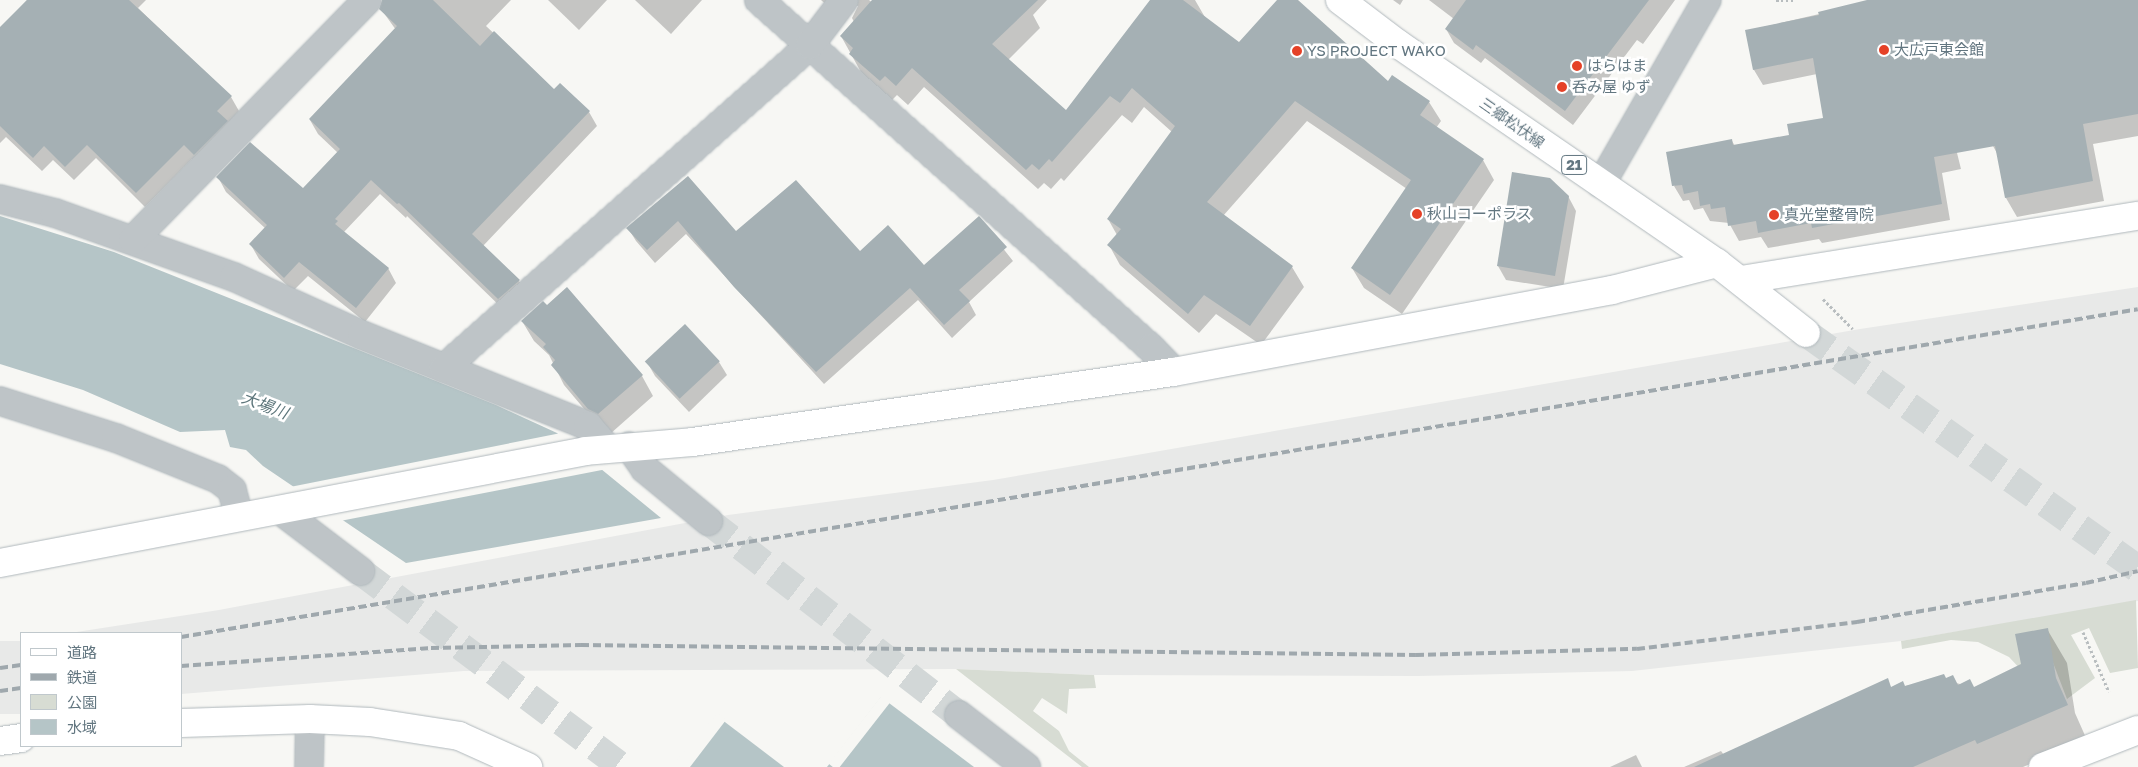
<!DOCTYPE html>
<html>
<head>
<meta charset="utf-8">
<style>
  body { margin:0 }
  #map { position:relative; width:2138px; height:767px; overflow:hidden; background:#f7f7f4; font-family:"Golos Text","Noto Sans JP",sans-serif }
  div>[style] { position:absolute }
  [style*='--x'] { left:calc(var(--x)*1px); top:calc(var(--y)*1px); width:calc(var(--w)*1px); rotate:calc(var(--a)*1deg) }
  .built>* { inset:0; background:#e8e9e8; transform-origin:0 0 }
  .green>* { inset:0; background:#d7dcd3 }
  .water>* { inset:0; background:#b5c5c7 }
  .pier>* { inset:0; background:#f7f7f4; transform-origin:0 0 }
  .shadow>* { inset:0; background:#0003 }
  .building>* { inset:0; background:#a5b0b4; transform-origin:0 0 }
  .street-tunnel>* { height:28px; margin-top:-14px; transform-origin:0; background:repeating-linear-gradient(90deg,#d2d7d7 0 28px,transparent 0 42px) }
  .primary-tunnel>* { height:28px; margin-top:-14px; transform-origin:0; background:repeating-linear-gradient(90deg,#d2d7d7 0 28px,transparent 0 42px) }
  .path>* { height:3px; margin-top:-1.5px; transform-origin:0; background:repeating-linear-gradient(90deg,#b8bdbf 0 2.5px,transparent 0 5px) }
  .roads { filter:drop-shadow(0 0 1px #b0b8bc) drop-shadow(0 0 1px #b0b8bc) }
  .street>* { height:28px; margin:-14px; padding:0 14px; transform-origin:14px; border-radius:14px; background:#bec4c7 }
  .secondary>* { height:28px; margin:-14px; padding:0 14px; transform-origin:14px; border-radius:14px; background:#fff }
  .primary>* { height:28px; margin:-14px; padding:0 14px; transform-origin:14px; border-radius:14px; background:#fff }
  .rail>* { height:4px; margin-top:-2px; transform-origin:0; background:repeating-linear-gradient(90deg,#9fa8ad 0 8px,transparent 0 12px) }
  .dots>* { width:14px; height:14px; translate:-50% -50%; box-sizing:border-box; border:2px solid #fff; border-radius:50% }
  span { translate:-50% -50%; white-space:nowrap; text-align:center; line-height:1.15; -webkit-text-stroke:5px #fff; paint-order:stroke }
  .shield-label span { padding:1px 4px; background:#fff; border:1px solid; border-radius:4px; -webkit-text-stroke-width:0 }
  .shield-label { font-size:14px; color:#627680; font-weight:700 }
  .poi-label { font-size:15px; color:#627680 }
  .left { translate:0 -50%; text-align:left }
  .street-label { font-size:15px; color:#627680 }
  .water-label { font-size:16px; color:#5d767b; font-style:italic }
  .legend { position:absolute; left:20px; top:632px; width:162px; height:115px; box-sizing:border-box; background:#fff; border:1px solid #c0c8cc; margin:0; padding:6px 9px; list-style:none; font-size:15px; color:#627680 }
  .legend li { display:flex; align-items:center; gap:10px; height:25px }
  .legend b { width:25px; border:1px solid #c0c8cc }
</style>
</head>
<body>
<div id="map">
  <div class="built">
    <div style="clip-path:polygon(2138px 287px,2138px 601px,1901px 641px,1632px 671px,1418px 676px,1094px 675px,956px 669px,464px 671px,181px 694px,181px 633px,70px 633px,219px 610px,728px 515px,993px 480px,1860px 329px)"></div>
    <div style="left:21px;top:641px;width:73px;height:21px;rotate:90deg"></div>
  </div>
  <div class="green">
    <div style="clip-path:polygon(2136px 600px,2138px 668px,2110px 673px,2089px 628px,2071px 635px,2095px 678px,2067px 699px,2052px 660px,2024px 673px,2009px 657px,1978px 642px,1951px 640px,1902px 649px,1901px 641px)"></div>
    <div style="clip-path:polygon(956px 669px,1094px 675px,1096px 688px,1069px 689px,1067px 714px,1042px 698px,1033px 711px,1059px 731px,1069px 751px,1089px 767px,1082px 767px)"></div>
  </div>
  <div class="water">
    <div style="clip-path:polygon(0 216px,114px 252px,496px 405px,557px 433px,661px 518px,406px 563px,263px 466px,246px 450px,230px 447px,225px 430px,180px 432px,83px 390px,0 364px)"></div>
    <div style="clip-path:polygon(881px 697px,974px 767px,827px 767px)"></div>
    <div style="clip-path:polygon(717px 716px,784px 767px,682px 767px)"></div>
  </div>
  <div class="pier">
    <div style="clip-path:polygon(561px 433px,607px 469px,340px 521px,290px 487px)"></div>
    <div style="left:882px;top:695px;width:11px;height:87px;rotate:38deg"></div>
    <div style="clip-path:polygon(718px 713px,726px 720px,690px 767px,677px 767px,675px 762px)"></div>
  </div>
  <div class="shadow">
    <div style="clip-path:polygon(27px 0,146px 0,138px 8px,231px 97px,239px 111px,228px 123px,203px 169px,192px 159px,145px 207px,96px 158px,74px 180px,53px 160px,42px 171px,6px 137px,0 143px,0 29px)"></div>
    <div style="clip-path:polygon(387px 0,511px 0,486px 26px,555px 91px,589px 112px,597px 126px,483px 246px,519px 281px,528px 295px,507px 313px,407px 216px,406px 218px,380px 194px,343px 233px,388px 268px,396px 283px,365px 322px,308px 276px,293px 291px,259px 259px,251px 245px,266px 229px,226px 192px,218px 177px,304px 190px,338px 153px,318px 134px,310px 120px,396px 30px,381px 9px)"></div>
    <div style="clip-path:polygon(548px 0,607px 0,579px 30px)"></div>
    <div style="clip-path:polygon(635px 0,702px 0,671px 34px)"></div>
    <div style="clip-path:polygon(821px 0,869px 0,882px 11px,893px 0,1047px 0,1033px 15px,1040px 28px,1008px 60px,1066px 112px,1151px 0,1195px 0,1206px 19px,1240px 44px,1279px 0,1296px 0,1389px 83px,1429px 102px,1441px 121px,1436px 128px,1483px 160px,1494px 180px,1402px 314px,1364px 288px,1352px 268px,1407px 189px,1307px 121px,1223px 216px,1292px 267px,1304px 287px,1261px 345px,1216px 314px,1199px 333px,1120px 265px,1109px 245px,1117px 235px,1108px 219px,1172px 132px,1144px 107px,1132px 123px,1122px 115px,1064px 181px,1061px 178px,1051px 189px,1044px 183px,1038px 189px,924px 87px,908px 105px,897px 95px,892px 100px,862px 74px,841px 36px,854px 22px,852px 18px,858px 6px,850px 5px,839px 16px)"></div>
    <div style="clip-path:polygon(1393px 0,1403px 0,1400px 5px)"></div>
    <div style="clip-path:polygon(1429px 0,1675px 0,1643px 44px,1637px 40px,1573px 125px,1485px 58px,1481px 63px,1454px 43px,1446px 29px,1454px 19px)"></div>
    <div style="clip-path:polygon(1880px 0,1917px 0,1921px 8px,1961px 169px,1942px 173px,1950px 220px,1822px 243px,1819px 239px,1768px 248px,1761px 237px,1739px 241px,1729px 223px,1710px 221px,1703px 208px,1694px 210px,1689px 200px,1683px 201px,1674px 186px,1732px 141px,1735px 146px,1790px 136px,1824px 119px,1817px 74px,1763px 85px,1754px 70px,1746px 31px)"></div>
    <div style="clip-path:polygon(1968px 0,2138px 0,2138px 136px,2093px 144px,2104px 201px,2017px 217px,2006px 198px,1998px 155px,1993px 146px)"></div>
    <div style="clip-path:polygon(1513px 174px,1568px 196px,1576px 211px,1563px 289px,1506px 280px,1498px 266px)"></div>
    <div style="clip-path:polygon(688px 178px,736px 233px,924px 266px,979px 218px,1013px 261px,969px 302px,976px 315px,952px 338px,918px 300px,824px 384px,686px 234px,655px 263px,636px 241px,628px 228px)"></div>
    <div style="clip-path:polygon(522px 321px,642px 376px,653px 396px,610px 434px,601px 429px,564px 385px,549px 355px,534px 341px)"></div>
    <div style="clip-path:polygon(647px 362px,719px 362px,727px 375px,689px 412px,655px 376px)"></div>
    <div style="clip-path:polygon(2047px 629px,2067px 663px,2075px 713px,2087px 740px,2023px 767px,1684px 767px,1721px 751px,1724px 755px,1887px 680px,1891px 688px,1946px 680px,1974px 688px,2022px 665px)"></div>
    <div style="clip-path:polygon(1636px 755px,1642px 767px,1610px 767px)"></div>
  </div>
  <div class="building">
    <div style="clip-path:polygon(27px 0,129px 0,232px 96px,217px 111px,228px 121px,194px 155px,184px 145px,136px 193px,87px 145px,65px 167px,44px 146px,33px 158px,0 126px,0 27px)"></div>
    <div style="clip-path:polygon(382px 0,433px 0,480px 46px,494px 31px,554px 89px,560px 83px,590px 111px,472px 234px,520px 280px,498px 299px,399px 203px,397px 204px,371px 180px,335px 219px,338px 221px,335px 224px,389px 268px,356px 308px,299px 262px,284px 278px,249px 244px,267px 225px,216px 177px,250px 142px,303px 188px,340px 149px,309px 119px,397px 26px,379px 9px)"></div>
    <div style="clip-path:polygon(872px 0,1038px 0,992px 44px,1066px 110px,1150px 0,1183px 0,1239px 42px,1277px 0,1298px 0,1388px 81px,1392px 75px,1430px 101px,1420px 115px,1484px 159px,1390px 295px,1351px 268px,1411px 180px,1295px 101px,1207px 202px,1293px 266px,1250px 326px,1204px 295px,1188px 314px,1107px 245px,1121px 229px,1107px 219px,1175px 126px,1132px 88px,1120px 103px,1110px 96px,1052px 162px,1049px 159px,1039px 170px,1032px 164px,1026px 170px,912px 68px,896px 86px,885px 76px,880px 81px,849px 54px,853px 48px,840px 36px)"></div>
    <div style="clip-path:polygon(1466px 0,1649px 0,1565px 111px,1476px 45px,1473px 50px,1445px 29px)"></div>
    <div style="clip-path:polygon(1867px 0,2138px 0,2138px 114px,2083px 124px,2093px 181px,2005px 198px,1995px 146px,1934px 157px,1942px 204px,1812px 228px,1811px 223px,1758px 233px,1756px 221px,1728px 226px,1725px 207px,1711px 209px,1710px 204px,1700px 206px,1698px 191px,1684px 194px,1682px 185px,1672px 186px,1666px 152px,1732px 139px,1733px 145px,1789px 135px,1787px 124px,1823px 118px,1813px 58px,1753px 70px,1745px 30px,1819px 15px,1818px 12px)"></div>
    <div style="clip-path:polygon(1512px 172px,1550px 178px,1569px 196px,1555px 276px,1497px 266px)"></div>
    <div style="clip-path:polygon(688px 176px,736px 231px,796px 180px,860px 251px,888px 225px,924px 265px,979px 216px,1007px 247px,959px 290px,970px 301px,944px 325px,910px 288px,816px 372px,734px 287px,678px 221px,647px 250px,626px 228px)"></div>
    <div style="clip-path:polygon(567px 287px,643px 375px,598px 414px,588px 409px,551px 365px,555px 360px,543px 347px,546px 344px,521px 321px,543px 301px,547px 305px)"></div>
    <div style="left:685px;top:324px;width:51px;height:55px;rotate:47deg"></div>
    <div style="clip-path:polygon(2048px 628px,2056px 678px,2068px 705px,1977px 744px,1975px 740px,1913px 767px,1694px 767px,1888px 678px,1891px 687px,1903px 681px,1905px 686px,1944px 674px,1946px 678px,1953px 675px,1958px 685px,1970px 679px,1974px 687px,2021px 664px,2015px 634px)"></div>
  </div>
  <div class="street-tunnel">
    <div style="--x:708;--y:521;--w:317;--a:37.7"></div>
    <div style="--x:360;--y:571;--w:327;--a:36.8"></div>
  </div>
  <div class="primary-tunnel">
    <div style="--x:1806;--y:333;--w:407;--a:35.4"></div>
  </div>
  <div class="path">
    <div style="--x:1776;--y:0;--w:19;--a:0"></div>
    <div style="--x:1823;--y:299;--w:42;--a:45"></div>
    <div style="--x:2083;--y:632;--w:65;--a:66.6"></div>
  </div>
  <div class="roads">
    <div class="street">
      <div style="--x:759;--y:0;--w:524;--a:41.6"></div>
      <div style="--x:1151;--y:348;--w:33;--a:46"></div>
      <div style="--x:1601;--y:184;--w:212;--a:-60.1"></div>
      <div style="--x:0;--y:199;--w:57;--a:14.3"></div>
      <div style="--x:55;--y:213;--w:190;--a:19.7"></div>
      <div style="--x:234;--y:277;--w:141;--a:24.4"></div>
      <div style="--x:362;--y:335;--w:244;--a:21.9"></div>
      <div style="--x:588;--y:426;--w:29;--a:49"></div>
      <div style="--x:133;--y:240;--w:335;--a:-45.7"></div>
      <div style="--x:444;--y:368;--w:488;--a:-41.4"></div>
      <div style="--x:810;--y:45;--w:56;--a:-52.9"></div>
      <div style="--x:0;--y:401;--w:122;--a:17.7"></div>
      <div style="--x:116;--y:438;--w:110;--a:21.9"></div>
      <div style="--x:218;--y:479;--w:18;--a:38"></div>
      <div style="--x:232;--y:490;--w:27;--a:75"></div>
      <div style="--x:629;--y:446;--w:28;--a:55"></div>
      <div style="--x:645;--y:469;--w:82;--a:39.5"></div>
      <div style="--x:280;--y:510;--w:101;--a:37.3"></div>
      <div style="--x:959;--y:715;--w:85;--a:37.8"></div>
      <div style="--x:309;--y:767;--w:48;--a:-88.8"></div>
    </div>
    <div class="secondary">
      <div style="--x:1741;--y:280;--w:402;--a:-9.2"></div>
      <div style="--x:0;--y:563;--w:597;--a:-10.82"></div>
      <div style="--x:586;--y:451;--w:107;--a:-4.8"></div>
      <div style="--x:693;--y:442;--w:486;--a:-8.3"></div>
      <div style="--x:1174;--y:372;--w:446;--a:-10.6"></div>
      <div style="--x:1612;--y:290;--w:108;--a:-14.4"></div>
      <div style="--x:181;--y:723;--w:129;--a:-1.8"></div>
      <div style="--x:310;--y:719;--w:60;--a:2.9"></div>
      <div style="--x:370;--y:722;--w:90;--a:8.9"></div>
      <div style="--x:459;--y:736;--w:76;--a:24.2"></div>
      <div style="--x:0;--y:741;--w:21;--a:-8"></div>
      <div style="--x:2043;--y:767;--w:102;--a:-21.3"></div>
    </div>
    <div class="primary">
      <div style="--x:1340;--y:0;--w:73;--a:37.2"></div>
      <div style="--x:1398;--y:44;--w:387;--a:34.5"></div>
      <div style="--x:1717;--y:263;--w:113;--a:38.2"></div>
    </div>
  </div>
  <div class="rail">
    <div style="--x:181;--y:637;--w:1984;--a:-9.51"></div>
    <div style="--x:181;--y:666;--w:251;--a:-4.1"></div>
    <div style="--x:431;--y:648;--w:150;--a:-1.1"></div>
    <div style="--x:581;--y:645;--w:835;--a:0.69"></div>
    <div style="--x:1416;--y:655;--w:221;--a:-1.6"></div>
    <div style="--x:1637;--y:649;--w:222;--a:-7"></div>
    <div style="--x:1857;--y:622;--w:232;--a:-9.7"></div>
    <div style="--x:2086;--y:583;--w:53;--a:-13"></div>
    <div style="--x:0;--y:668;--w:21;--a:-8"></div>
    <div style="--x:0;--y:691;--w:21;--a:-8"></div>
  </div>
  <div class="dots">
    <div style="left:1884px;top:50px;background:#e54127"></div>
    <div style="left:1297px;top:51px;background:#e54127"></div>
    <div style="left:1577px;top:66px;background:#e54127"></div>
    <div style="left:1562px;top:87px;background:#e54127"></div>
    <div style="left:1417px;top:214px;background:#e54127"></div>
    <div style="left:1774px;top:215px;background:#e54127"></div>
  </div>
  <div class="shield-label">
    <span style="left:1574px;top:165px">21</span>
  </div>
  <div class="poi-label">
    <span class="left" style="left:1894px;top:50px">大広戸東会館</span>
    <span class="left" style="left:1307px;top:51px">YS PROJECT WAKO</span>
    <span class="left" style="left:1587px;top:66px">はらはま</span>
    <span class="left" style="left:1572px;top:87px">呑み屋 ゆず</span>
    <span class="left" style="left:1427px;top:214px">秋山コーポラス</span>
    <span class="left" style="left:1784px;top:215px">真光堂整骨院</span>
  </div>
  <div class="street-label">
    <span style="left:1512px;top:123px;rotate:35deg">三郷松伏線</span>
  </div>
  <div class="water-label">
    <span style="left:265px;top:405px;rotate:21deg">大場川</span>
  </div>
  <ul class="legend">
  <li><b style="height:6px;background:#fff"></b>道路</li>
  <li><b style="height:6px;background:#9fa8ad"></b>鉄道</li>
  <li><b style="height:14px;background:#d7dcd3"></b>公園</li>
  <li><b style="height:14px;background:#b5c5c7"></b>水域</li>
  </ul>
</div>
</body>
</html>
